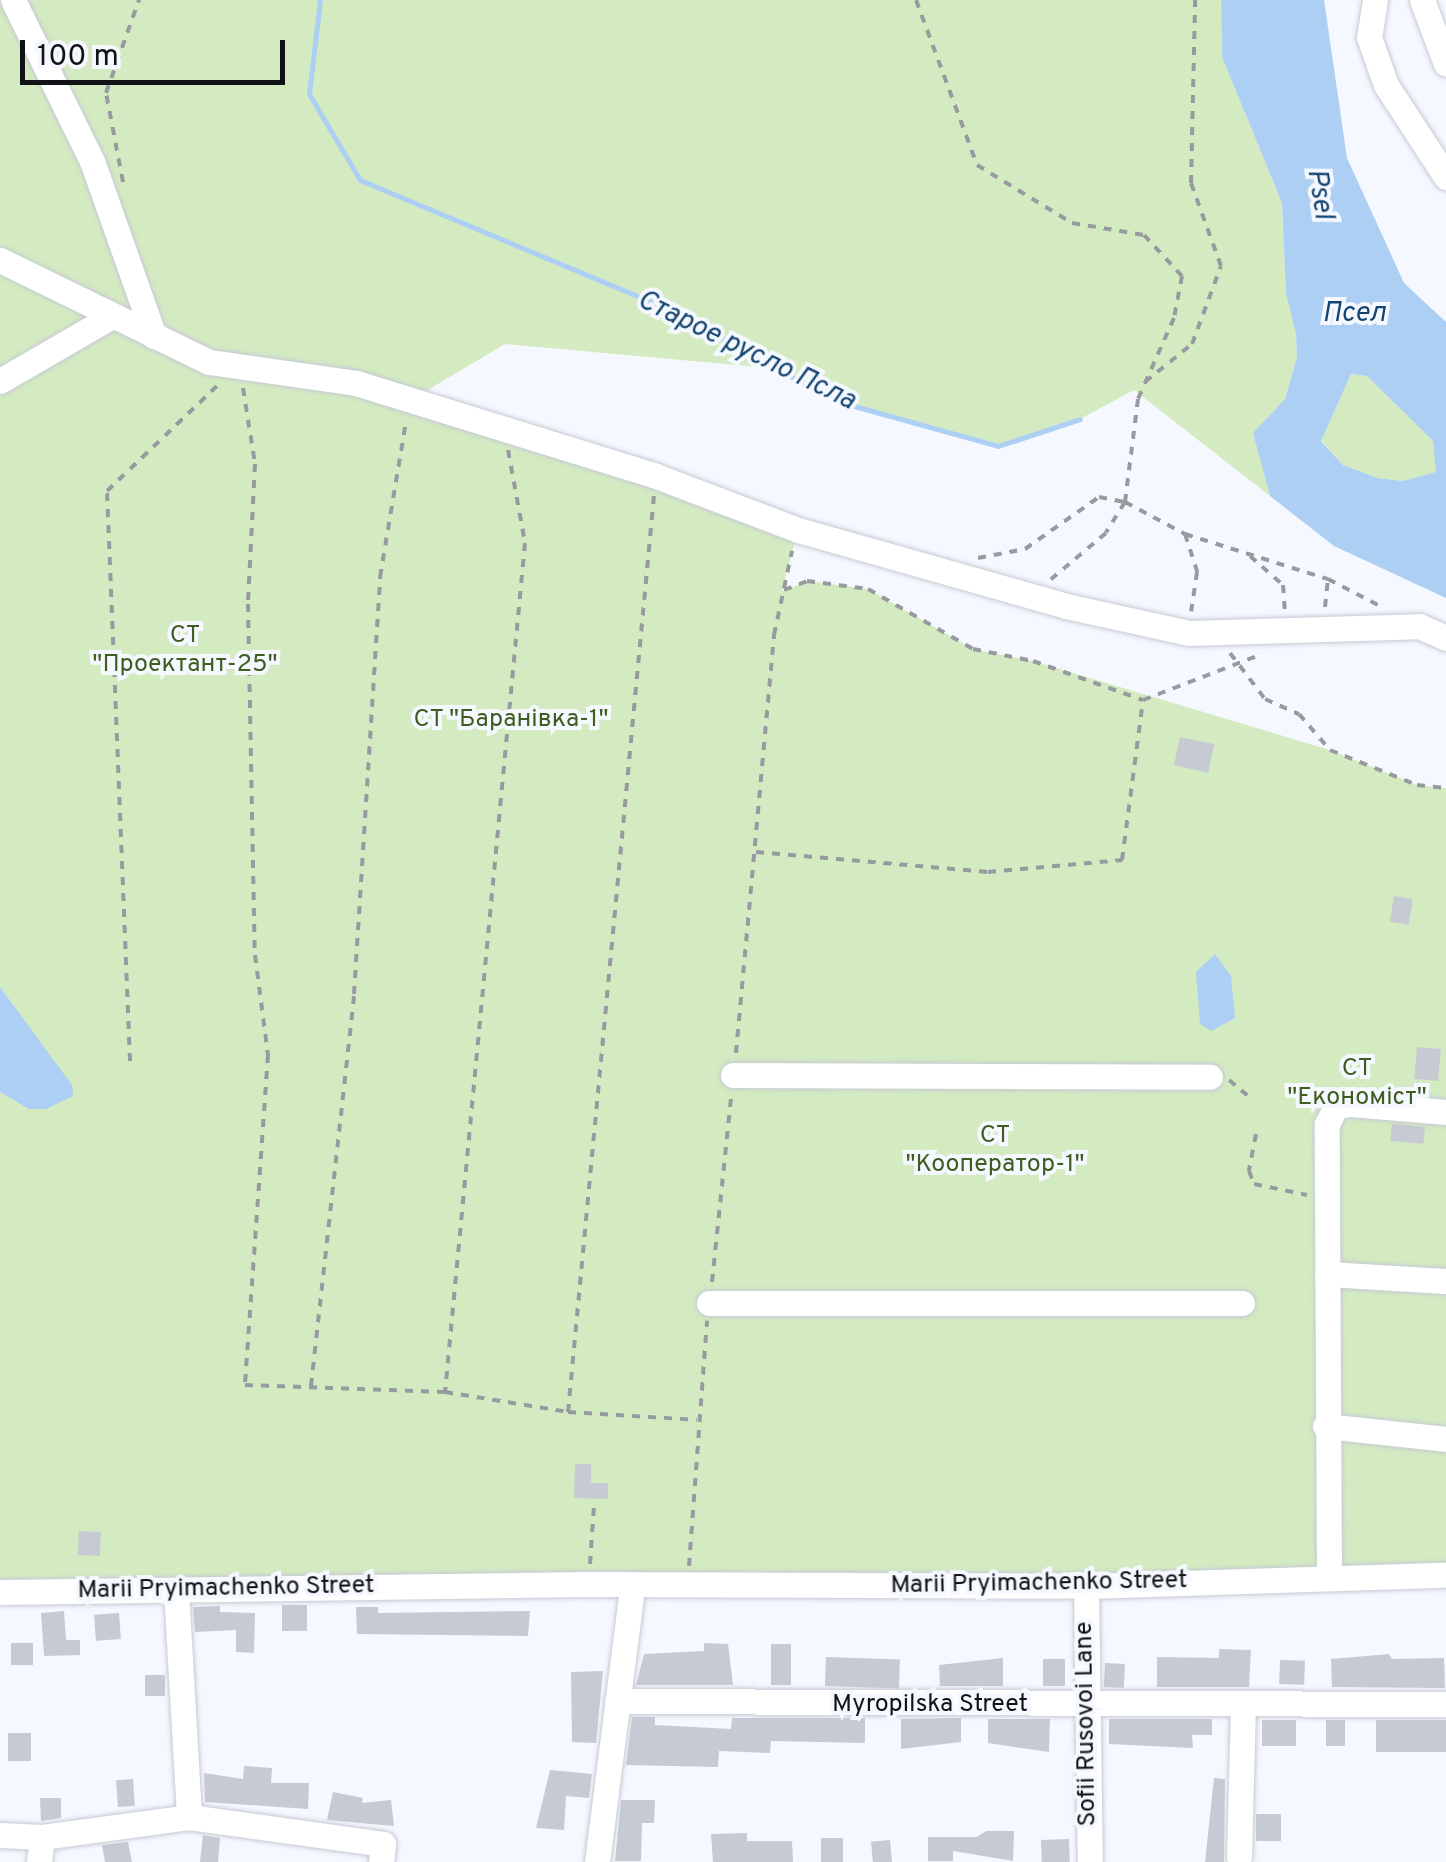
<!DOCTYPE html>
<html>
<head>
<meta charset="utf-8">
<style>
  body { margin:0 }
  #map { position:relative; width:1446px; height:1862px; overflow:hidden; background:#f5f8fe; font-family:Overpass,sans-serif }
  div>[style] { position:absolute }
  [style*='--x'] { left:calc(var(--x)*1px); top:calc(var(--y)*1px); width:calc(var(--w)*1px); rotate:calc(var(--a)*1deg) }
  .green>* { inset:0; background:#d4ebc1 }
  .water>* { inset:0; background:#adcff3 }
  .stream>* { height:5px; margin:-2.5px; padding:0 2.5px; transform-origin:2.5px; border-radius:2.5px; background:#adcff3 }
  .building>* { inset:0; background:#c5cad3; transform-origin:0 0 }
  .path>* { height:4px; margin-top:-2px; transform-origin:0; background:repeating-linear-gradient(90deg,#979a9f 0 8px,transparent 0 16px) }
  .roads { filter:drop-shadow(0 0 2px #c6cad4) drop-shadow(0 0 2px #c6cad4) }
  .minor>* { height:25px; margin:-12.5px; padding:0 12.5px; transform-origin:12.5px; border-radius:12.5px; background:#fff }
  span { translate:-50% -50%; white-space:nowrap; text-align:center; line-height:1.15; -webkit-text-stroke:8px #f5f8fe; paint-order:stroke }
  .park-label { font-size:25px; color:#3f5c21 }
  .street-label { font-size:25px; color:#101215 }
  .water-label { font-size:28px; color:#144471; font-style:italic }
  .scale { position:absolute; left:20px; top:40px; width:265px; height:45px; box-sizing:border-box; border:5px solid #101215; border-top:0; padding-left:12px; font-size:30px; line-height:35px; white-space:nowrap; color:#101215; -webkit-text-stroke:8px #f5f8fe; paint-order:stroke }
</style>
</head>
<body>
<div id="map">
  <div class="green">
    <div style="clip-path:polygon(0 0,1221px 0,1222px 57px,1282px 203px,1286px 294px,1296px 334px,1297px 357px,1285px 399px,1254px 433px,1270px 496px,1134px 390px,1080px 419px,998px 446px,836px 402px,781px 369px,505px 344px,411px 400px,798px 530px,782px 591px,807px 581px,868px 589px,973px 649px,1033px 661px,1330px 750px,1417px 785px,1446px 788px,1446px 1575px,0 1592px)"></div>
    <div style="clip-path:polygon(1351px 374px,1367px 376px,1433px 441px,1437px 472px,1403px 481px,1377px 478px,1343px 465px,1321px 440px)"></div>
  </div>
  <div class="water">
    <div style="clip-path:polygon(evenodd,1221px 0,1324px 0,1347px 158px,1404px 283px,1446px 322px,1446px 598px,1334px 546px,1270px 496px,1253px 433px,1285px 399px,1297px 357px,1296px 334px,1286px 294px,1282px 203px,1222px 57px,1221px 0,1351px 374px,1367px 376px,1433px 441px,1436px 472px,1403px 481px,1377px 478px,1343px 465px,1321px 441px,1351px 374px)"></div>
    <div style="clip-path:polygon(1215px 954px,1231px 976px,1235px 1018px,1211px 1031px,1200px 1024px,1196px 972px)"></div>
    <div style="clip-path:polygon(0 987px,72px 1085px,73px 1096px,46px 1109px,29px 1109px,0 1092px)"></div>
  </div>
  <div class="stream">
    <div style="--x:320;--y:0;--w:95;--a:96.7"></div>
    <div style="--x:309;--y:94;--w:100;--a:59.3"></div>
    <div style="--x:360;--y:180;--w:334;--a:22.7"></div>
    <div style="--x:668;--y:309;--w:192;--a:28.7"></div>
    <div style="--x:836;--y:401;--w:168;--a:15.5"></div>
    <div style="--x:998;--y:446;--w:86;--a:-18.2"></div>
  </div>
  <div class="building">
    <div style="left:1180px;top:737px;width:35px;height:29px;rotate:12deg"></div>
    <div style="left:1394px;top:896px;width:19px;height:26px;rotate:9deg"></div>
    <div style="left:1417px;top:1047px;width:24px;height:32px;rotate:5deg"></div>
    <div style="left:1392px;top:1124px;width:33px;height:17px;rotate:5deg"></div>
    <div style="clip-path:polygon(575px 1464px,591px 1464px,591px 1483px,608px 1483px,608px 1499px,574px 1498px)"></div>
    <div style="left:79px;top:1531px;width:22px;height:24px;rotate:3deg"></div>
    <div style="left:282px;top:1605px;width:25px;height:26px"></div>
    <div style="clip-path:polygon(220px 1606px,220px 1612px,255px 1613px,254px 1653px,236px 1652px,236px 1630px,195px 1632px,193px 1607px)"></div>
    <div style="clip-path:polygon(356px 1607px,378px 1607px,378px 1613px,530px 1611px,528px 1636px,357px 1634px)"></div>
    <div style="clip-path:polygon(64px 1611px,66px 1640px,80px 1640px,80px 1655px,44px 1656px,41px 1613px)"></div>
    <div style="left:119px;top:1613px;width:26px;height:25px;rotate:86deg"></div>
    <div style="left:11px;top:1643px;width:22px;height:22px"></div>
    <div style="clip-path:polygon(704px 1643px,728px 1644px,733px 1685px,636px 1685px,644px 1654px,704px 1651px)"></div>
    <div style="left:771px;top:1644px;width:20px;height:41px"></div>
    <div style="clip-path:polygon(1219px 1649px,1251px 1650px,1249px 1687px,1157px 1687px,1157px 1657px,1219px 1658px)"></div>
    <div style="clip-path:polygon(1389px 1654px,1392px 1659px,1444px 1658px,1445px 1688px,1332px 1687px,1331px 1659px)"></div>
    <div style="left:826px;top:1657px;width:74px;height:29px;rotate:2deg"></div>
    <div style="clip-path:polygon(1003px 1658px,1003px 1686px,940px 1686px,939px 1665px)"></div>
    <div style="left:1043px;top:1659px;width:22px;height:27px"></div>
    <div style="left:1280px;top:1660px;width:25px;height:24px;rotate:2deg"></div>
    <div style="left:1105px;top:1663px;width:20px;height:24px;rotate:3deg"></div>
    <div style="clip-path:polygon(603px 1671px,596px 1743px,572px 1742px,571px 1672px)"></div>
    <div style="left:145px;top:1675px;width:20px;height:21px"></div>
    <div style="clip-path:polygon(632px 1717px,655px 1717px,655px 1725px,731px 1729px,732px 1718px,865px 1718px,865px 1743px,771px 1741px,770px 1753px,719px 1751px,718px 1767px,626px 1765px)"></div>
    <div style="clip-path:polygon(961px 1718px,961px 1742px,901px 1749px,901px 1719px)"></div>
    <div style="clip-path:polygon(988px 1719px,1050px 1719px,1049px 1752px,988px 1743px)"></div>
    <div style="clip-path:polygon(1109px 1719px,1212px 1719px,1212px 1735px,1192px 1735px,1193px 1748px,1109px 1744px)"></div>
    <div style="left:1262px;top:1720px;width:34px;height:26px"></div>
    <div style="left:1326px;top:1720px;width:19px;height:26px"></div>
    <div style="left:1376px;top:1720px;width:70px;height:32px"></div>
    <div style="left:8px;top:1733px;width:23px;height:28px"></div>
    <div style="clip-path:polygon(244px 1766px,272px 1768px,271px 1783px,309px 1783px,308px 1809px,205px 1802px,204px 1773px,243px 1779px)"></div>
    <div style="clip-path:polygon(550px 1770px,592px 1774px,589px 1798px,566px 1796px,564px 1830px,536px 1828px)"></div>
    <div style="clip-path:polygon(1214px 1778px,1225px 1779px,1224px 1862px,1205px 1862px)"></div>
    <div style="left:133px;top:1779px;width:27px;height:17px;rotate:86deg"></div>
    <div style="clip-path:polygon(333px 1792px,363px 1798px,362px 1803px,391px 1800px,394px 1826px,327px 1820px)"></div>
    <div style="clip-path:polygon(40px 1798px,61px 1798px,61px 1818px,41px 1821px)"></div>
    <div style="clip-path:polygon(621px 1800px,655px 1800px,654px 1823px,642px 1823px,641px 1861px,615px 1861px)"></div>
    <div style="left:1256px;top:1814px;width:25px;height:27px"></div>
    <div style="clip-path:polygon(986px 1831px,1014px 1831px,1013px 1861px,953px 1851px,953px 1861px,928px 1861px,928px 1837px,977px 1837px)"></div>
    <div style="clip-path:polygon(747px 1833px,747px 1841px,792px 1841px,793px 1862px,713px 1862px,711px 1834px)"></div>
    <div style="clip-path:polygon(203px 1835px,220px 1838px,218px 1862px,200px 1862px)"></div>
    <div style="left:843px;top:1838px;width:24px;height:22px;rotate:90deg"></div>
    <div style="left:1069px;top:1839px;width:23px;height:28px;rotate:88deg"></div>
    <div style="left:890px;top:1840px;width:22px;height:19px;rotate:85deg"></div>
    <div style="clip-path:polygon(128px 1842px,132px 1862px,105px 1862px,102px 1845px)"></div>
  </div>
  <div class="path">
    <div style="--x:916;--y:0;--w:176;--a:69.7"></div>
    <div style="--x:977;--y:165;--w:111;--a:31.4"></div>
    <div style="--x:1072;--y:223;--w:73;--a:9.5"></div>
    <div style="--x:1144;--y:235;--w:56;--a:47.2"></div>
    <div style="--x:1182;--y:276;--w:43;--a:100.8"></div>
    <div style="--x:1174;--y:318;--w:89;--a:114"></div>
    <div style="--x:1138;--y:399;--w:104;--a:97.2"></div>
    <div style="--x:1125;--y:502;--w:68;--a:28.1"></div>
    <div style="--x:1185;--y:534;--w:150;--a:17.5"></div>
    <div style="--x:1328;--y:579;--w:59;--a:27.4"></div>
    <div style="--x:123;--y:182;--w:91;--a:-100.8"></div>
    <div style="--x:106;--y:93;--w:99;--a:-70.5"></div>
    <div style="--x:1145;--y:382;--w:60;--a:-39"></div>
    <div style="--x:1192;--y:344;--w:83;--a:-69.6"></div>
    <div style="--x:1221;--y:266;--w:88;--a:-109.9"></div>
    <div style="--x:1191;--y:183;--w:183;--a:-88.7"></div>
    <div style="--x:243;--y:388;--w:77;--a:81"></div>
    <div style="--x:255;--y:464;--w:140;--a:92.9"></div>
    <div style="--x:248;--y:604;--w:351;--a:88.9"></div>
    <div style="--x:255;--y:955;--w:101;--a:82.6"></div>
    <div style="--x:268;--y:1055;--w:331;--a:94"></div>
    <div style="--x:245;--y:1385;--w:200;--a:2"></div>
    <div style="--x:508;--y:450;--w:95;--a:79.6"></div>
    <div style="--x:525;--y:543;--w:853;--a:95.38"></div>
    <div style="--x:445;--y:1392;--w:125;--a:9.2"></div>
    <div style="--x:568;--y:1412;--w:129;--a:3.5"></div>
    <div style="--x:1185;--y:534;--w:40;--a:72"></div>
    <div style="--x:1197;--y:572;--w:40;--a:98.5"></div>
    <div style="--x:1250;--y:556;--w:44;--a:41.3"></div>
    <div style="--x:1283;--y:585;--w:26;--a:86"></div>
    <div style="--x:978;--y:558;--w:48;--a:-10.8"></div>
    <div style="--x:1025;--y:549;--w:90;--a:-35.1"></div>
    <div style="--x:1099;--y:497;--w:26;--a:11"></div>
    <div style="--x:1125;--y:502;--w:36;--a:122"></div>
    <div style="--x:1106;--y:533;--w:73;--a:140"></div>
    <div style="--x:784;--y:590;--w:25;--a:-21"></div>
    <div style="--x:807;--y:581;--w:62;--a:7.5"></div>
    <div style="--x:868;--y:589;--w:121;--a:29.7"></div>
    <div style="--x:973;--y:649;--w:61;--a:11.3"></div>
    <div style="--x:1033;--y:661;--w:117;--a:19.5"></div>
    <div style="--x:1143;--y:700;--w:128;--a:-21.1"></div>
    <div style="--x:1325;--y:607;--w:28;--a:-84"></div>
    <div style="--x:1230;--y:653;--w:58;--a:52.7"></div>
    <div style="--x:1265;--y:699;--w:37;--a:24"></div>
    <div style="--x:1299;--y:714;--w:48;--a:49.3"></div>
    <div style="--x:1330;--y:750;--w:94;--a:21.9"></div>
    <div style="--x:1417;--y:785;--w:29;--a:6"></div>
    <div style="--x:756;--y:852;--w:233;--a:4.9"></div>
    <div style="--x:988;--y:872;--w:135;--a:-5.1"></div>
    <div style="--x:1122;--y:860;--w:161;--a:-82.5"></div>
    <div style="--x:736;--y:1053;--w:420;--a:-84.8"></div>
    <div style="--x:774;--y:635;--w:86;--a:-77.9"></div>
    <div style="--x:130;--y:1061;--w:570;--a:-92.31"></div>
    <div style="--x:107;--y:491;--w:152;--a:-43.7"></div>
    <div style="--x:1229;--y:1080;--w:30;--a:40"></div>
    <div style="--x:1256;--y:1134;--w:38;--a:101"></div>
    <div style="--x:1249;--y:1171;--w:14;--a:69"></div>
    <div style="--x:1254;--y:1184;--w:54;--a:11.7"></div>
    <div style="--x:712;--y:1282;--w:186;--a:-84.1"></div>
    <div style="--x:311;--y:1386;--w:394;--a:-83.7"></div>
    <div style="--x:354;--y:994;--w:418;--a:-86.4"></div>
    <div style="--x:380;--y:577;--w:158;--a:-80.5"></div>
    <div style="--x:568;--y:1412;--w:920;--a:-84.64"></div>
    <div style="--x:590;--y:1564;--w:58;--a:-86.1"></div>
    <div style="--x:689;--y:1566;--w:246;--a:-85.8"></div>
  </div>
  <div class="roads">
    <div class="minor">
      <div style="--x:13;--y:0;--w:179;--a:63.9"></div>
      <div style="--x:92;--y:161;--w:186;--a:70.5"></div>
      <div style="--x:1375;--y:0;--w:37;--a:99"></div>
      <div style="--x:1369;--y:37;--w:51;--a:70.5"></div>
      <div style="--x:1386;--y:85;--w:110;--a:56.9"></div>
      <div style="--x:1422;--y:0;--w:68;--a:69.4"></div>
      <div style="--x:0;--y:260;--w:233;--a:26"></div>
      <div style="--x:209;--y:362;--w:148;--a:8.1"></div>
      <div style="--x:356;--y:383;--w:314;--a:17.2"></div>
      <div style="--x:656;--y:476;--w:152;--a:20.8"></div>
      <div style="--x:798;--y:530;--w:279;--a:15.8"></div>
      <div style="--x:1066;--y:606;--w:126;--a:12.4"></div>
      <div style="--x:1189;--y:633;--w:230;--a:-1.7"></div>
      <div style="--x:1419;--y:626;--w:30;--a:24"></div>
      <div style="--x:0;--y:381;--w:129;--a:-30.1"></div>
      <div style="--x:733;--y:1075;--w:477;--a:0.2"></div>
      <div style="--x:1327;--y:1274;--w:119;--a:3.4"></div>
      <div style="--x:709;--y:1303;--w:533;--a:0"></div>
      <div style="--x:1325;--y:1426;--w:122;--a:6.1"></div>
      <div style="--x:1329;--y:1578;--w:454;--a:-90.3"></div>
      <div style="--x:1327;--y:1124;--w:20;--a:-63"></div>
      <div style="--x:1336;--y:1106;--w:15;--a:-8"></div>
      <div style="--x:1351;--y:1104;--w:95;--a:4.8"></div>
      <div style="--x:1086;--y:1586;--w:276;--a:89.2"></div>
      <div style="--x:176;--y:1590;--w:227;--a:86.7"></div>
      <div style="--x:0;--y:1592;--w:588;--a:-0.78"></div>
      <div style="--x:588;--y:1584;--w:498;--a:0.2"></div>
      <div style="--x:1086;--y:1586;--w:360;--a:-1.8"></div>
      <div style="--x:617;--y:1701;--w:829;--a:0.21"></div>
      <div style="--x:0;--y:1835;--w:42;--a:2.7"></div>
      <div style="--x:42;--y:1837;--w:148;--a:-7.7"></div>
      <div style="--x:189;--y:1817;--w:196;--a:7.9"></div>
      <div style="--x:383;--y:1844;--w:18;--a:96"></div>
      <div style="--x:1239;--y:1857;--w:152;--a:-88.5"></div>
      <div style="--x:39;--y:1862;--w:25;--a:-83"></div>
      <div style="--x:597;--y:1862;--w:277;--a:-82.7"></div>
    </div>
  </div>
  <div class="park-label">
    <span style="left:185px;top:651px">СТ<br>"Проектант-25"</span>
    <span style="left:511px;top:720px">СТ "Баранівка-1"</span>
    <span style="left:1357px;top:1084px">СТ<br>"Економіст"</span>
    <span style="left:995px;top:1151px">СТ<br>"Кооператор-1"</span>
  </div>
  <div class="street-label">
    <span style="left:1039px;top:1584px;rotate:-1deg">Marii Pryimachenko Street</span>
    <span style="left:226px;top:1589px;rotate:-1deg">Marii Pryimachenko Street</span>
    <span style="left:930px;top:1705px">Myropilska Street</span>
    <span style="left:1087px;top:1724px;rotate:-91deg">Sofii Rusovoi Lane</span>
  </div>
  <div class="water-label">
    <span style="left:1319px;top:194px;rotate:81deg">Psel</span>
    <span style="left:1354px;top:314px">Псел</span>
    <span style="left:746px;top:351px;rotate:26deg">Старое русло Псла</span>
  </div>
  <div class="scale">100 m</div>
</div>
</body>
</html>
